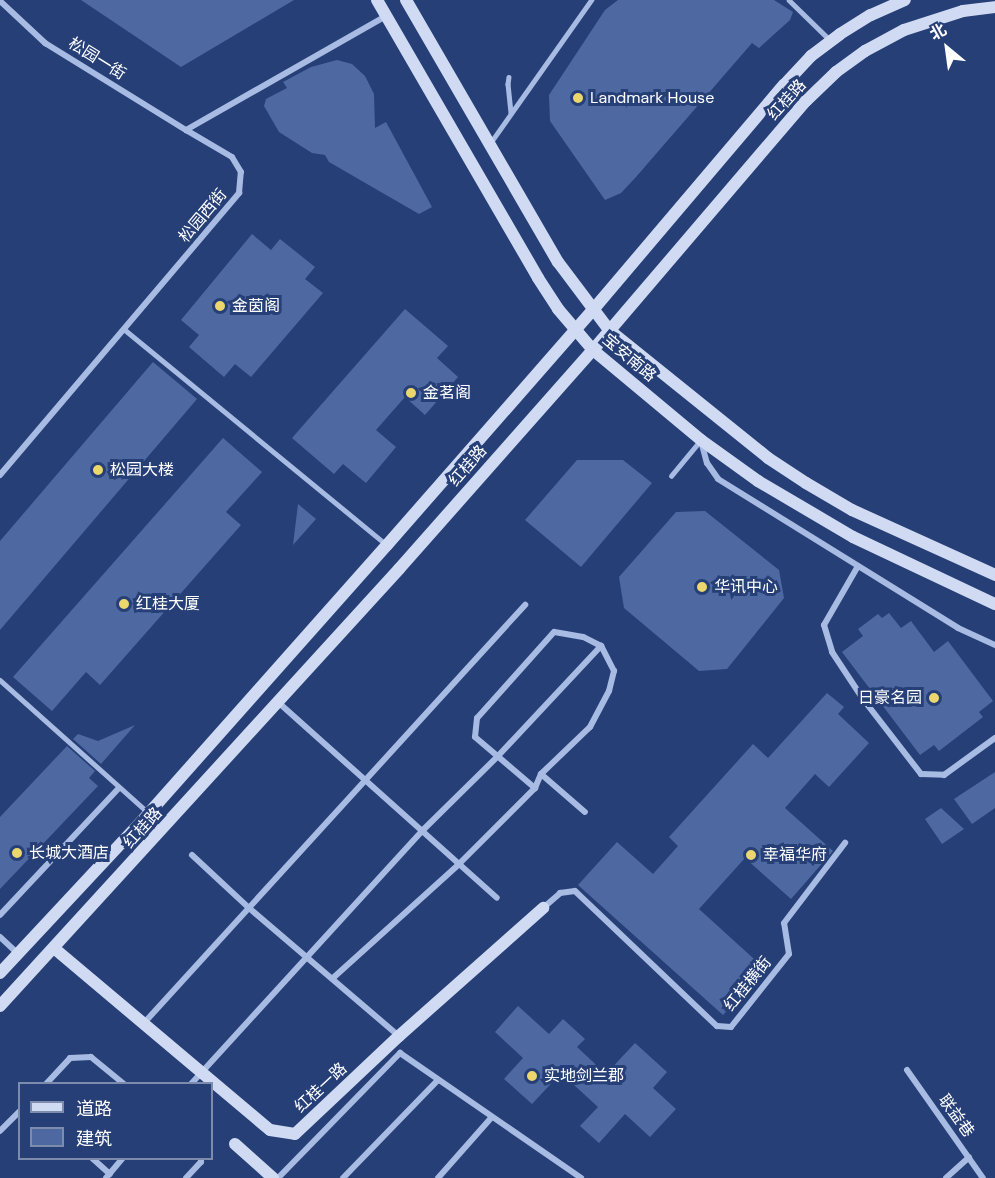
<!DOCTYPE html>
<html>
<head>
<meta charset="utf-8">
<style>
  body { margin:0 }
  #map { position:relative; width:995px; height:1178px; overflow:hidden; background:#263f77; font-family:"DM Sans","Noto Sans SC",sans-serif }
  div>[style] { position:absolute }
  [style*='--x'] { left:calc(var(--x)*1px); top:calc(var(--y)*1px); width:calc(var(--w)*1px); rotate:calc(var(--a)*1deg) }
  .building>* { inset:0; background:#4e69a1 }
  .lane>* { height:4.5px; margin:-2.25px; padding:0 2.25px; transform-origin:2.25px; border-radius:2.25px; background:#a7bbe3 }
  .street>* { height:6px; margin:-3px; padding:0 3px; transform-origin:3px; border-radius:3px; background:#a7bbe3 }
  .secondary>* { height:12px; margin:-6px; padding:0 6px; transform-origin:6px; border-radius:6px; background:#d0dbf3 }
  .dots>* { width:16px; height:16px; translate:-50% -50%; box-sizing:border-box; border:3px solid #263f77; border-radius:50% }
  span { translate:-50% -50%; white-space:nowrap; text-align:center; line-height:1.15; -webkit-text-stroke:6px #263f77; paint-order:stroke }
  .street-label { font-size:16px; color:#fff }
  .poi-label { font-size:16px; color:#fff }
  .left { translate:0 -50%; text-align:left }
  .right { translate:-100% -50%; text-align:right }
  .legend { position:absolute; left:18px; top:1082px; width:195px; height:78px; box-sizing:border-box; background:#263f77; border:2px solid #7d8cad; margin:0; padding:8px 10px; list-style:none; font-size:18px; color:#fff }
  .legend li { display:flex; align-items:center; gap:12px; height:30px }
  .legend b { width:30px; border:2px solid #7d8cad }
  .north { position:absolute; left:917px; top:18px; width:60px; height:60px; -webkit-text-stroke:4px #263f77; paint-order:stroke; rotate:331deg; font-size:16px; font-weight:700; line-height:24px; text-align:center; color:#fff }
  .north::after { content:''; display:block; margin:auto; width:21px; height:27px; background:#fff; clip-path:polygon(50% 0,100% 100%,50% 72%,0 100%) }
</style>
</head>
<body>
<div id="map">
  <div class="building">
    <div style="clip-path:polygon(81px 0,294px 0,181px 67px)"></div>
    <div style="clip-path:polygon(618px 0,774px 0,793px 12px,790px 20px,759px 48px,752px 43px,636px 177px,621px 193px,605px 200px,550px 121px,549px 95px,605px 10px)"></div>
    <div style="clip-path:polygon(337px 60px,352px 64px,365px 76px,374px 94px,375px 128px,386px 122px,432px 207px,419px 214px,329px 162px,325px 155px,312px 153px,279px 132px,264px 106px,266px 99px,287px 88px,283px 82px,311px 67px)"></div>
    <div style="clip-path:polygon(252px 234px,271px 250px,280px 239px,315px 267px,305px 279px,323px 293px,251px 377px,235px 364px,224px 377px,189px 347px,199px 335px,181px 320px)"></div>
    <div style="clip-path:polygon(405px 309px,448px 346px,437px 358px,458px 377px,425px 415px,405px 397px,376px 430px,396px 447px,366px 483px,343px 464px,334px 474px,292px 438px)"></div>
    <div style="clip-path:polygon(153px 362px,197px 399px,0 630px,0 541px)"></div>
    <div style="clip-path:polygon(223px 438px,262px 472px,226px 512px,241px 525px,100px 685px,86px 672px,52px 711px,13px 677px)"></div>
    <div style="clip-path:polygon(577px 460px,623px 460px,652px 483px,581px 567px,525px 520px)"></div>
    <div style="clip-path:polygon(298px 504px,316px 519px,293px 545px)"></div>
    <div style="clip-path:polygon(705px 511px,779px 570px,784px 598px,727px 669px,699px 671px,624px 608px,619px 577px,676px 512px)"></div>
    <div style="clip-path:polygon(889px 613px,901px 628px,911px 621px,934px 652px,948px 641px,993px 701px,979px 712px,983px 717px,939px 751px,934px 745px,920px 755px,842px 652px,863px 636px,858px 629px,878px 614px,882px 618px)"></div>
    <div style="clip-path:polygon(827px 693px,844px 707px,838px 714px,869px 743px,829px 787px,815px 774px,785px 808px,833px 851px,791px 899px,745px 858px,699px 909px,765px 969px,723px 1015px,578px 885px,617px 842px,653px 874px,678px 846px,669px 837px,753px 744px,768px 758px)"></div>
    <div style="clip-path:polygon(135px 725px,101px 764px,73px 739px,78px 734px,98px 741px)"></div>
    <div style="clip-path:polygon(67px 746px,95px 771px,89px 778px,98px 786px,0 889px,0 817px)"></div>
    <div style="clip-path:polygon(995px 772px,995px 808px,972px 824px,954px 799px)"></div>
    <div style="clip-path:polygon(941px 808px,964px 829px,942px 844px,925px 819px)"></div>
    <div style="clip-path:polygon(518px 1006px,549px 1034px,563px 1019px,585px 1039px,577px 1047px,606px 1074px,635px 1043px,667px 1072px,653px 1088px,676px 1109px,650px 1137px,625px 1114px,599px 1143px,580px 1126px,598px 1107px,561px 1073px,532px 1104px,504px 1079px,523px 1058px,495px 1032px)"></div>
  </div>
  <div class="lane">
    <div style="--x:789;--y:0;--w:56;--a:44.3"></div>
    <div style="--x:509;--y:77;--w:7;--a:98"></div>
    <div style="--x:508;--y:84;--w:29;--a:84"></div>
    <div style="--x:491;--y:142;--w:174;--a:-54.8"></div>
    <div style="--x:124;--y:329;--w:340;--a:39.4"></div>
    <div style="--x:671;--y:476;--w:44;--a:-50.5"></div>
    <div style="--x:0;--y:680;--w:200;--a:41.8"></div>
  </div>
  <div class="street">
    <div style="--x:0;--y:1;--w:62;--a:43"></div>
    <div style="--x:45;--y:43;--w:166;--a:31.7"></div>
    <div style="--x:701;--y:441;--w:23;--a:75"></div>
    <div style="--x:707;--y:463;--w:19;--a:55"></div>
    <div style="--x:718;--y:479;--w:282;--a:31.8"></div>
    <div style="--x:958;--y:628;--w:41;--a:24.7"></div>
    <div style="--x:0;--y:475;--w:370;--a:-49.7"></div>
    <div style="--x:239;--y:193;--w:21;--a:-85"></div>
    <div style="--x:241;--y:172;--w:17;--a:-121"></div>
    <div style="--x:232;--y:157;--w:53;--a:-149.6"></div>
    <div style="--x:186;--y:130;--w:230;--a:-29.7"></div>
    <div style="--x:858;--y:566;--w:68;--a:120"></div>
    <div style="--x:824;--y:625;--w:28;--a:73"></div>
    <div style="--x:832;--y:652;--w:56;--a:56.6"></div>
    <div style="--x:863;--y:699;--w:95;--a:52.3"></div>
    <div style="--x:921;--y:774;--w:23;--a:2"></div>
    <div style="--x:944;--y:775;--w:63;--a:-36"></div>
    <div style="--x:279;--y:703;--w:292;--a:41.8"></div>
    <div style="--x:541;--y:774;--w:58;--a:40.8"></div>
    <div style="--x:192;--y:855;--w:78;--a:42.9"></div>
    <div style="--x:249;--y:908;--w:197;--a:40.5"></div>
    <div style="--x:543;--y:908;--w:23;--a:-41"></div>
    <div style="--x:560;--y:893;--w:15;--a:-8"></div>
    <div style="--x:575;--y:891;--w:196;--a:43.6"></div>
    <div style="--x:717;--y:1026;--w:14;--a:4"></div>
    <div style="--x:731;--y:1027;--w:93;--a:-51.5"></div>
    <div style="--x:789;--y:954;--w:31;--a:-99"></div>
    <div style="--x:784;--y:923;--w:101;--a:-52.7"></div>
    <div style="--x:0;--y:915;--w:174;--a:-46.9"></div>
    <div style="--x:0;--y:937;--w:25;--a:43"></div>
    <div style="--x:333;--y:978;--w:169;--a:-42.1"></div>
    <div style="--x:458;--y:865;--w:109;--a:-45"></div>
    <div style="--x:535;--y:788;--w:15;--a:-67"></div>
    <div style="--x:541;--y:774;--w:68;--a:-43.8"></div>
    <div style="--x:590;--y:727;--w:41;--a:-62.2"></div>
    <div style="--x:609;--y:691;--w:21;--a:-76"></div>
    <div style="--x:614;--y:671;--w:28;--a:-117"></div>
    <div style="--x:601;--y:646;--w:20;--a:-153"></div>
    <div style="--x:583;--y:637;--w:29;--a:-170"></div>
    <div style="--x:554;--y:632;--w:115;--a:131.8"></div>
    <div style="--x:477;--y:718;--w:19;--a:96"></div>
    <div style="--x:475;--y:737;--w:79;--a:40.4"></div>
    <div style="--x:144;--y:1023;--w:566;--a:-47.65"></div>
    <div style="--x:907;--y:1070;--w:132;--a:54.9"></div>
    <div style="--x:46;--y:1084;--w:35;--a:-47"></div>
    <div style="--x:70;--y:1058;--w:21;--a:-3"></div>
    <div style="--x:91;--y:1057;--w:43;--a:39.3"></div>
    <div style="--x:191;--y:1084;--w:343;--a:-47.6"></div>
    <div style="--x:422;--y:831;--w:107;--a:-44.6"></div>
    <div style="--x:498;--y:756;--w:151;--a:-46.9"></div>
    <div style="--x:0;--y:1131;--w:28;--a:-45"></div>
    <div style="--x:92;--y:1158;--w:24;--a:42"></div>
    <div style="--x:106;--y:1178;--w:26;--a:-50"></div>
    <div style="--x:186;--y:1178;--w:22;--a:-47"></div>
    <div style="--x:201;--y:1162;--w:4;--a:-90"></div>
    <div style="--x:278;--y:1178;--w:175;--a:-45.7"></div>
    <div style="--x:400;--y:1053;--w:220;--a:34.6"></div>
    <div style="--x:343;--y:1178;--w:136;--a:-45.9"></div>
    <div style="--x:438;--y:1178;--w:81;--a:-48.5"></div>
    <div style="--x:946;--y:1178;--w:31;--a:-42"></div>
  </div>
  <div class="secondary">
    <div style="--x:377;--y:0;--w:321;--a:59.9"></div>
    <div style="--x:538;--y:278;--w:37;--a:57"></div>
    <div style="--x:558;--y:309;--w:54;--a:49.5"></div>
    <div style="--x:593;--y:350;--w:141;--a:39.8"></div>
    <div style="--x:701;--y:440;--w:70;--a:35.7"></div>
    <div style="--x:758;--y:481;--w:110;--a:30.5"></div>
    <div style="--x:853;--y:537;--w:157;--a:25.3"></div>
    <div style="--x:406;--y:0;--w:303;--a:59.9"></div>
    <div style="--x:558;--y:262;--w:85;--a:53.1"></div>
    <div style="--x:609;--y:330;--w:204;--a:38.8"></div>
    <div style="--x:768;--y:458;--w:45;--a:33.3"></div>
    <div style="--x:806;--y:483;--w:53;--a:30.4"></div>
    <div style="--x:852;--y:510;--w:157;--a:24.4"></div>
    <div style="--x:55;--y:949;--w:281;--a:40.1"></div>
    <div style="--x:270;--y:1130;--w:25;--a:9"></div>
    <div style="--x:295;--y:1134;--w:143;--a:-43.3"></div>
    <div style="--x:399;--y:1036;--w:193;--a:-41.6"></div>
    <div style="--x:0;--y:973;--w:219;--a:-47"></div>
    <div style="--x:149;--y:813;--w:358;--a:-48.4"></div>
    <div style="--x:387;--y:545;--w:311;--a:-48.8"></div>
    <div style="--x:592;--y:311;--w:297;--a:-49.7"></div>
    <div style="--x:784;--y:85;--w:40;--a:-47"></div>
    <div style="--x:811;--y:56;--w:36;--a:-37"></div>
    <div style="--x:840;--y:34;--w:36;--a:-32"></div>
    <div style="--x:871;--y:15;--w:37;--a:-24"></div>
    <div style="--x:0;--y:1006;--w:592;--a:-47.6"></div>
    <div style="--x:399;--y:569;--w:293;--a:-48.5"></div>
    <div style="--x:593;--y:350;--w:328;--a:-49.5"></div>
    <div style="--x:806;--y:101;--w:42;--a:-44"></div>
    <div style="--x:836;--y:72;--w:36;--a:-36"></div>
    <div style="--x:865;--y:51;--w:44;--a:-28.3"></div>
    <div style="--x:904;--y:30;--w:62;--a:-17.9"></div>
    <div style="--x:963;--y:11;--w:32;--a:-7"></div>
    <div style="--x:235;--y:1144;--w:51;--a:41.8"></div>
  </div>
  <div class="dots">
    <div style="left:578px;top:98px;background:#ebd76d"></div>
    <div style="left:220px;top:306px;background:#ebd76d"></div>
    <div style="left:411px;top:393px;background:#ebd76d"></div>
    <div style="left:98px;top:470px;background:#ebd76d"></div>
    <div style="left:702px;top:587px;background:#ebd76d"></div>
    <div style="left:124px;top:604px;background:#ebd76d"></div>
    <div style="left:934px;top:698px;background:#ebd76d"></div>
    <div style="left:17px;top:853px;background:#ebd76d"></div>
    <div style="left:751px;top:855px;background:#ebd76d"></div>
    <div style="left:532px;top:1076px;background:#ebd76d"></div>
  </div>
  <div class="street-label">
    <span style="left:97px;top:59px;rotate:32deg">松园一街</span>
    <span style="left:787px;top:100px;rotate:-48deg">红桂路</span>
    <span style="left:203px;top:216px;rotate:-50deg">松园西街</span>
    <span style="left:629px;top:358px;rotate:40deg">宝安南路</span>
    <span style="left:468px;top:466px;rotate:-49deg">红桂路</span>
    <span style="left:143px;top:828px;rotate:-48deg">红桂路</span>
    <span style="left:748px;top:984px;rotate:-51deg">红桂横街</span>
    <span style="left:321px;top:1088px;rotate:-43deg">红桂一路</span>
    <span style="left:956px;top:1116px;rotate:54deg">联益巷</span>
  </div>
  <div class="poi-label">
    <span class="left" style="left:590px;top:98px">Landmark House</span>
    <span class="left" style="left:232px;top:306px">金茵阁</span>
    <span class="left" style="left:423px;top:393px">金茗阁</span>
    <span class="left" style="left:110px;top:470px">松园大楼</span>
    <span class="left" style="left:714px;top:587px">华讯中心</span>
    <span class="left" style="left:136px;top:604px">红桂大厦</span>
    <span class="right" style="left:922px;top:698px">日豪名园</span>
    <span class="left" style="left:29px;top:853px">长城大酒店</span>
    <span class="left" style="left:763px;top:855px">幸福华府</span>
    <span class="left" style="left:544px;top:1076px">实地剑兰郡</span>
  </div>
  <ul class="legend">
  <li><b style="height:8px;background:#d0dbf3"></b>道路</li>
  <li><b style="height:16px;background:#4e69a1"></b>建筑</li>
  </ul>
  <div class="north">北</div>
</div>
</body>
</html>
